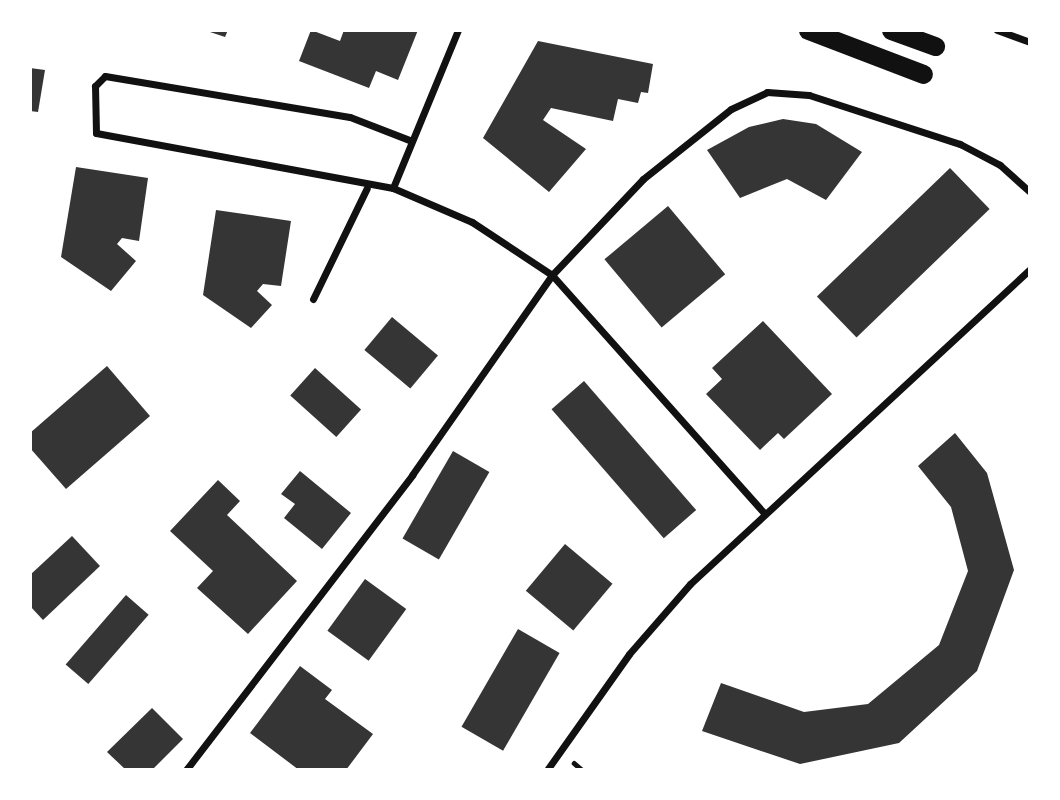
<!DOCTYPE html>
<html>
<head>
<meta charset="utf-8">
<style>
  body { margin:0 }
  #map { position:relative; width:1060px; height:800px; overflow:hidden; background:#fff; font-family:"Public Sans",sans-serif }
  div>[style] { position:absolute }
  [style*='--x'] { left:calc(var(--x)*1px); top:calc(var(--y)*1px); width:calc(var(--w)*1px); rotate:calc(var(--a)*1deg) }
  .building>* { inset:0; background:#353535; transform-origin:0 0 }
  .path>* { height:4.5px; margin:-2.25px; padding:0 2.25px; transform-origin:2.25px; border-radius:2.25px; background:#111 }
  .minor>* { height:7px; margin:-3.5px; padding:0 3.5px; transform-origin:3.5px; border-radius:3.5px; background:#111 }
  .trunk>* { height:19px; margin:-9.5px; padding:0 9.5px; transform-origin:9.5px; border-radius:9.5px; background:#111 }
  span { translate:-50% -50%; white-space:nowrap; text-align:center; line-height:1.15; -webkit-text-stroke:5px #fff; paint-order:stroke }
  .frame { position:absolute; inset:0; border:32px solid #fff; pointer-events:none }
</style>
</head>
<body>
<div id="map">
  <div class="building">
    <div style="clip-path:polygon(204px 30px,228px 30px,225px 37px)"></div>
    <div style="clip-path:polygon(311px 30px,340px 41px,344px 30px,418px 30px,398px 80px,376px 71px,369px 88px,299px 61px)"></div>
    <div style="clip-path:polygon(538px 41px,653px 64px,648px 93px,641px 92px,638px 103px,618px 99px,613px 121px,551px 108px,543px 120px,586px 149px,549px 192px,483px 138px)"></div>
    <div style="clip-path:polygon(30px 68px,45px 70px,38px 112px,30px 111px)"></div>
    <div style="clip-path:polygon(783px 119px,816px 124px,862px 152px,826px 200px,787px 179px,740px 198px,707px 150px,749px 127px)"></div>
    <div style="clip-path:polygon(76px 167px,148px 178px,139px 241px,122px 238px,117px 244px,136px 261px,111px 291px,61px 257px)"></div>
    <div style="left:950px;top:168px;width:57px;height:185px;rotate:46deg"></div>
    <div style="left:668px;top:206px;width:89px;height:83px;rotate:50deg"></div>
    <div style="clip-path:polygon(216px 210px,291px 221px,281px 286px,263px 284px,257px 291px,272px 305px,251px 328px,203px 295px)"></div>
    <div style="left:392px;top:317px;width:60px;height:43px;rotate:40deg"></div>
    <div style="clip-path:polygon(763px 321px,832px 394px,784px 439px,778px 433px,760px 450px,706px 394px,722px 379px,712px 368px)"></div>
    <div style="clip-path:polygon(107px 366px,150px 416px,66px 489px,30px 448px,30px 433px)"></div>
    <div style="left:315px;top:368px;width:62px;height:37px;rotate:42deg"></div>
    <div style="left:584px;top:381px;width:171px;height:43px;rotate:49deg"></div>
    <div style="clip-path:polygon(955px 433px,987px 473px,1014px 570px,977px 671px,899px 743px,800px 764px,702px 731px,721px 683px,804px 712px,868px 704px,939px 645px,968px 571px,951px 507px,918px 466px)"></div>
    <div style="left:453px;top:451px;width:42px;height:101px;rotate:30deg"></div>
    <div style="clip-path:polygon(300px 471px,351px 513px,322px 549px,284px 518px,295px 504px,281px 494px)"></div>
    <div style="clip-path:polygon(218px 480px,240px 501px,227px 515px,297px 581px,248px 634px,197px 588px,213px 571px,170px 531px)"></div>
    <div style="clip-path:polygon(72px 536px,100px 566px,43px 620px,30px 606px,30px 575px)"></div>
    <div style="left:565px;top:544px;width:62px;height:61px;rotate:40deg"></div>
    <div style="left:365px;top:579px;width:51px;height:64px;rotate:36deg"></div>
    <div style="left:126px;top:595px;width:30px;height:92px;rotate:41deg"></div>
    <div style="left:518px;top:629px;width:48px;height:113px;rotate:30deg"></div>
    <div style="clip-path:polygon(300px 666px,332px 690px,325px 699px,373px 734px,346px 770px,299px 770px,250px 733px)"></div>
    <div style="clip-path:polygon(152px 708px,183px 739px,152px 770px,126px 770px,107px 752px)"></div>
  </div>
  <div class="path">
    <div style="--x:574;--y:763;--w:11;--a:41"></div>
  </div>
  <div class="minor">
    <div style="--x:458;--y:30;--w:171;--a:112.4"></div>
    <div style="--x:393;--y:188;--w:86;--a:23.3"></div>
    <div style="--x:472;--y:222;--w:96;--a:33.5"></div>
    <div style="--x:552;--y:275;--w:319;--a:48.3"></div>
    <div style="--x:997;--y:30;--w:35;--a:20"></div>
    <div style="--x:393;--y:188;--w:302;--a:-169.5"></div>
    <div style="--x:96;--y:133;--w:47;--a:-91.2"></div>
    <div style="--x:95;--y:86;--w:14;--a:-45"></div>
    <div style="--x:105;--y:76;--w:248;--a:9.5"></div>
    <div style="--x:350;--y:117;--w:66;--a:21.2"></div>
    <div style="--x:313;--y:299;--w:123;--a:-64.1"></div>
    <div style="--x:186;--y:770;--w:372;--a:-52.5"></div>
    <div style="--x:412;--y:475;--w:244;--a:-55"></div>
    <div style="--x:552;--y:275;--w:132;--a:-46.5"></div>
    <div style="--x:643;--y:179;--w:112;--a:-38.5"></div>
    <div style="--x:731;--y:109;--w:40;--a:-25"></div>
    <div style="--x:767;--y:92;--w:42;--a:4.1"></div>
    <div style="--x:809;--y:95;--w:159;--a:18"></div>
    <div style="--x:960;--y:144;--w:45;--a:27.7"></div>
    <div style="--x:1000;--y:165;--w:40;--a:42"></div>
    <div style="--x:547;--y:770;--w:142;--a:-54.7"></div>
    <div style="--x:629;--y:654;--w:93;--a:-48.9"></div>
    <div style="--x:690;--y:584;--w:463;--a:-42.8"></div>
  </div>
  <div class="trunk">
    <div style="--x:808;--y:30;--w:123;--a:20.9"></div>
    <div style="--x:891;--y:30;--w:47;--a:20"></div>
  </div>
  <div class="frame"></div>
</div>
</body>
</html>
